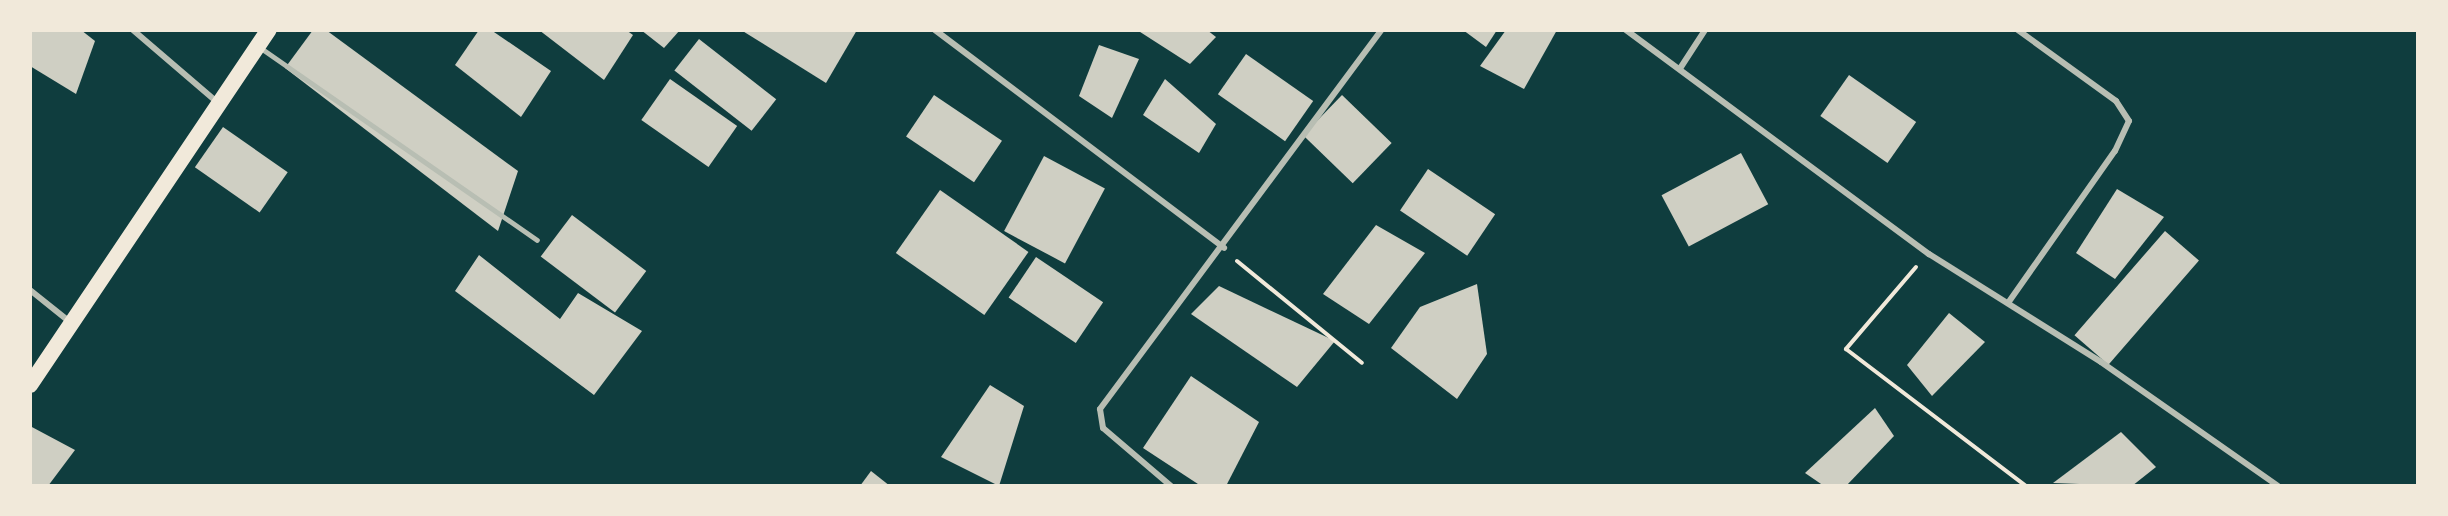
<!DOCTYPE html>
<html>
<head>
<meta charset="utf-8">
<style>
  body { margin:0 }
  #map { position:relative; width:2448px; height:516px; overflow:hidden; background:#0f3d3e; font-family:Figtree,sans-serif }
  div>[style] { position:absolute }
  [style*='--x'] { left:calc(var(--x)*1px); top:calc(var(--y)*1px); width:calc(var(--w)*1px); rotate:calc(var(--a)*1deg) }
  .building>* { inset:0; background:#cfcfc3; transform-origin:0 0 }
  .path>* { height:4px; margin:-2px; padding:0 2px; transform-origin:2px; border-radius:2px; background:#f1e9da }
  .service>* { height:4.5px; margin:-2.25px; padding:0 2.25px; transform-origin:2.25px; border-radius:2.25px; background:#b8beb3 }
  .minor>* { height:6px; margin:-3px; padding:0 3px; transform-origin:3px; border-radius:3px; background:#b8beb3 }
  .trunk>* { height:16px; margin:-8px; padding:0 8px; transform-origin:8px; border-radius:8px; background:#f1e9da }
  span { translate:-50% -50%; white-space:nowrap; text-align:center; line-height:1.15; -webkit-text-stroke:6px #f1e9da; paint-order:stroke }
  .frame { position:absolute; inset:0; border:32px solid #f1e9da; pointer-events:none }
</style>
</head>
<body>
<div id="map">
  <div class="building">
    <div style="clip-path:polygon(30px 30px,81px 30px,95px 41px,76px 94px,30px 66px)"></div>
    <div style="clip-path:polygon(313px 30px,326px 30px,518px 171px,498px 231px,285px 68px)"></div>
    <div style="clip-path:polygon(479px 30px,491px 30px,551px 71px,521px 117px,455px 65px)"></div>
    <div style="clip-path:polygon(539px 30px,626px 30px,633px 35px,604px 80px)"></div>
    <div style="clip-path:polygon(641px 30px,680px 30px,664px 48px)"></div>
    <div style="clip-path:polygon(741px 30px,857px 30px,826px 83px)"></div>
    <div style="clip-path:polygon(1137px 30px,1207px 30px,1216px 37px,1190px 64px)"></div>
    <div style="clip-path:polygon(1463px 30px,1497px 30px,1486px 47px)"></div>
    <div style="clip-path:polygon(1506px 30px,1557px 30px,1524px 89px,1480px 66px)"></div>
    <div style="left:699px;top:39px;width:98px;height:40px;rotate:38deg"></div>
    <div style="clip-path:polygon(1099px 45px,1139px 59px,1112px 118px,1079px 96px)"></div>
    <div style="left:1246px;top:54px;width:82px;height:49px;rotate:35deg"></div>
    <div style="left:1849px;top:75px;width:82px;height:50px;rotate:35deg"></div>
    <div style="left:670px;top:79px;width:82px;height:50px;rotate:35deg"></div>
    <div style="clip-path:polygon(1165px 79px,1216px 124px,1199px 153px,1143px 115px)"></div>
    <div style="left:934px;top:95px;width:82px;height:50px;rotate:34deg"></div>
    <div style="left:1342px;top:95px;width:69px;height:56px;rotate:44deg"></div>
    <div style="left:223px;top:127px;width:79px;height:49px;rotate:35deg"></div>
    <div style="left:1741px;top:153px;width:58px;height:90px;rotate:62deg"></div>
    <div style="left:1044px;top:156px;width:69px;height:85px;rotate:28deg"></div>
    <div style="left:1428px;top:169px;width:81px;height:50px;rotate:34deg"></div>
    <div style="clip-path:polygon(2117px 189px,2164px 217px,2115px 279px,2076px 253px)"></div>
    <div style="left:940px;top:190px;width:108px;height:77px;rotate:35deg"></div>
    <div style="left:572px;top:215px;width:93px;height:52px;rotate:37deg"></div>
    <div style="clip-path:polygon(1376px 225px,1425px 253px,1369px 324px,1323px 294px)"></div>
    <div style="left:2165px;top:231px;width:45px;height:138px;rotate:41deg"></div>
    <div style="clip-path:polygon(479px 255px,560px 319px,578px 293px,642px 331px,594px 395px,455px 291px)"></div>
    <div style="left:1036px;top:257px;width:81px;height:49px;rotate:34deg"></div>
    <div style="clip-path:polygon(1477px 284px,1487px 354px,1457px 399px,1391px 348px,1420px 307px)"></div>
    <div style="clip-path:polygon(1219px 286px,1335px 341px,1297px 387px,1191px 314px)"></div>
    <div style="clip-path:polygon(1949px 313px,1985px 342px,1932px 396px,1907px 365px)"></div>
    <div style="clip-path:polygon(1191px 376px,1259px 422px,1226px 486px,1201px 486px,1143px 448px)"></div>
    <div style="clip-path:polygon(990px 385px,1024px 406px,999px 486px,941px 457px)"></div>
    <div style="clip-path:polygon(1875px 408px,1894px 436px,1846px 486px,1824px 486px,1805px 473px)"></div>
    <div style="clip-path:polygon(30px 426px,75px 450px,48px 486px,30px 486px)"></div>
    <div style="clip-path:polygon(2121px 432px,2156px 467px,2132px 486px,2053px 483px)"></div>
    <div style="clip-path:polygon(871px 471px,890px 486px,860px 486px)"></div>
  </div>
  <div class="path">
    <div style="--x:1237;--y:261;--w:161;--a:39.2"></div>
    <div style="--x:1916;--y:267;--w:108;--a:130.5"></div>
    <div style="--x:1846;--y:349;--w:226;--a:37.3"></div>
  </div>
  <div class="service">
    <div style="--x:261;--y:48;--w:336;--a:34.8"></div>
  </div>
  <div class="minor">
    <div style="--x:133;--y:30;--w:111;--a:40.6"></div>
    <div style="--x:935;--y:30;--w:362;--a:37"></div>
    <div style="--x:1626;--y:30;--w:377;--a:36.5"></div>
    <div style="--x:1929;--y:254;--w:203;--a:32.1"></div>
    <div style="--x:2101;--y:362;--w:216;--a:35"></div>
    <div style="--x:1681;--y:67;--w:44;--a:-57"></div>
    <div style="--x:30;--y:290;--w:51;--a:38.7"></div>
    <div style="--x:2008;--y:303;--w:186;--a:-54.9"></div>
    <div style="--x:2115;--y:151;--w:33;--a:-65"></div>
    <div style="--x:2129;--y:121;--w:24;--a:-123"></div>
    <div style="--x:2116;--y:101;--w:121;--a:-144.1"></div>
    <div style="--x:1171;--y:486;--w:89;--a:-139.5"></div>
    <div style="--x:1103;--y:428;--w:19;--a:-99"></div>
    <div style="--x:1100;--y:409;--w:472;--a:-53.4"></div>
  </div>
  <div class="trunk">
    <div style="--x:30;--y:385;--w:428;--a:-56.1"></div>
  </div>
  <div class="frame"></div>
</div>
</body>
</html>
